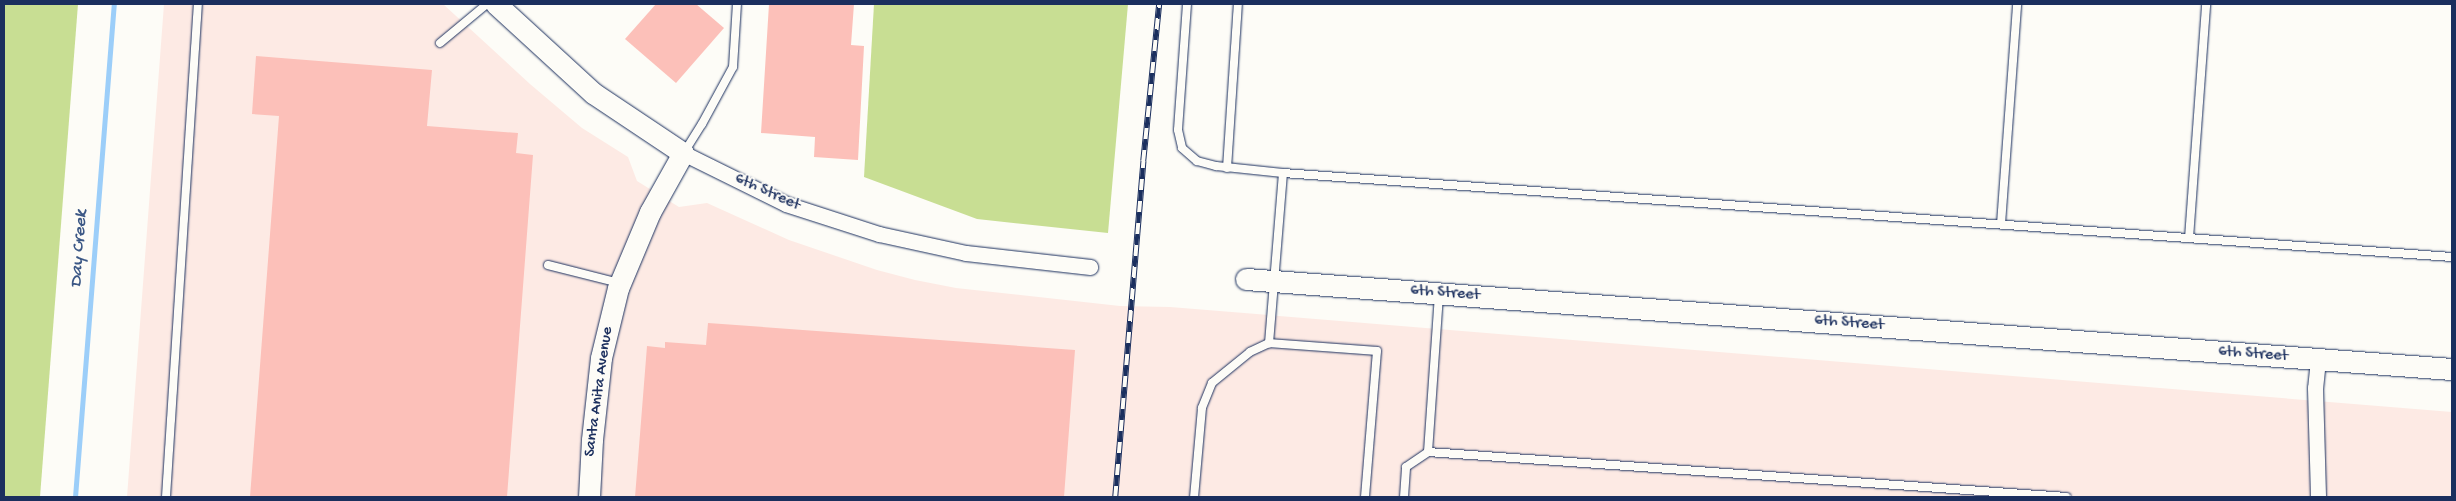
<!DOCTYPE html>
<html>
<head>
<meta charset="utf-8">
<style>
  body { margin:0 }
  #map { position:relative; width:2456px; height:501px; overflow:hidden; background:#fdfcf7; font-family:"Gochi Hand",sans-serif }
  div>[style] { position:absolute }
  [style*='--x'] { left:calc(var(--x)*1px); top:calc(var(--y)*1px); width:calc(var(--w)*1px); rotate:calc(var(--a)*1deg) }
  .built>* { inset:0; background:#fdeae4 }
  .green>* { inset:0; background:#c8de93 }
  .stream>* { height:5px; margin:-2.5px; padding:0 2.5px; transform-origin:2.5px; border-radius:2.5px; background:#9ccef9 }
  .building>* { inset:0; background:#fcc0b9 }
  .roads { filter:drop-shadow(0 0 1px #1b2f5e) drop-shadow(0 0 1px #1b2f5e) }
  .lane>* { height:8px; margin:-4px; padding:0 4px; transform-origin:4px; border-radius:4px; background:#fdfcf7 }
  .street>* { height:15px; margin:-7.5px; padding:0 7.5px; transform-origin:7.5px; border-radius:7.5px; background:#fdfcf7 }
  .secondary>* { height:21px; margin:-10.5px; padding:0 10.5px; transform-origin:10.5px; border-radius:10.5px; background:#fdfcf7 }
  .rail>* { height:5.5px; margin-top:-2.75px; transform-origin:0; background:repeating-linear-gradient(90deg,#fdfcf7 0 11px,#1b2f5e 0 22px); box-sizing:border-box; border-block:1px solid #1b2f5e }
  span { translate:-50% -50%; white-space:nowrap; text-align:center; line-height:1.15; -webkit-text-stroke:4px #fdfcf7; paint-order:stroke }
  .street-label { font-size:16px; color:#1b2f5e }
  .water-label { font-size:18px; color:#3b5785; font-style:italic }
  .frame { position:absolute; inset:0; border:5px solid #1b2f5e; pointer-events:none }
</style>
</head>
<body>
<div id="map">
  <div class="built">
    <div style="clip-path:polygon(164px 4px,443px 4px,530px 84px,582px 128px,628px 157px,637px 181px,679px 207px,707px 203px,789px 240px,877px 270px,915px 280px,956px 288px,1120px 306px,1170px 307px,2452px 412px,2452px 497px,127px 497px)"></div>
  </div>
  <div class="green">
    <div style="clip-path:polygon(4px 4px,78px 4px,40px 497px,4px 497px)"></div>
    <div style="clip-path:polygon(874px 4px,1128px 4px,1108px 233px,977px 219px,864px 177px)"></div>
  </div>
  <div class="stream">
    <div style="--x:75;--y:497;--w:495;--a:-85.5"></div>
  </div>
  <div class="building">
    <div style="clip-path:polygon(656px 4px,696px 4px,724px 28px,676px 83px,625px 39px)"></div>
    <div style="clip-path:polygon(769px 4px,854px 4px,851px 45px,864px 46px,858px 160px,814px 157px,815px 137px,761px 133px)"></div>
    <div style="clip-path:polygon(256px 56px,432px 70px,427px 126px,518px 133px,516px 153px,533px 155px,507px 497px,250px 497px,279px 116px,252px 114px)"></div>
    <div style="clip-path:polygon(708px 323px,1075px 350px,1064px 497px,635px 497px,647px 346px,665px 348px,665px 342px,706px 345px)"></div>
  </div>
  <div class="roads">
    <div class="lane">
      <div style="--x:1187;--y:4;--w:126;--a:94.1"></div>
      <div style="--x:1178;--y:130;--w:18;--a:77"></div>
      <div style="--x:1182;--y:148;--w:20;--a:41"></div>
      <div style="--x:1197;--y:161;--w:20;--a:15"></div>
      <div style="--x:1216;--y:166;--w:67;--a:6"></div>
      <div style="--x:1283;--y:173;--w:171;--a:94.7"></div>
      <div style="--x:1269;--y:343;--w:21;--a:155"></div>
      <div style="--x:1250;--y:352;--w:49;--a:140.8"></div>
      <div style="--x:1212;--y:383;--w:27;--a:112"></div>
      <div style="--x:1202;--y:408;--w:89;--a:95.1"></div>
      <div style="--x:440;--y:43;--w:61;--a:-39.7"></div>
      <div style="--x:685;--y:151;--w:32;--a:-58"></div>
      <div style="--x:702;--y:124;--w:65;--a:-61.5"></div>
      <div style="--x:733;--y:67;--w:63;--a:-86.4"></div>
      <div style="--x:1227;--y:168;--w:164;--a:-86.2"></div>
      <div style="--x:1283;--y:173;--w:1172;--a:4.11"></div>
      <div style="--x:2001;--y:224;--w:221;--a:-85.8"></div>
      <div style="--x:2189;--y:238;--w:235;--a:-85.8"></div>
      <div style="--x:548;--y:265;--w:73;--a:14.2"></div>
      <div style="--x:1269;--y:343;--w:108;--a:4.2"></div>
      <div style="--x:1377;--y:351;--w:146;--a:94.7"></div>
      <div style="--x:1428;--y:452;--w:156;--a:-86"></div>
      <div style="--x:166;--y:497;--w:494;--a:-86.3"></div>
      <div style="--x:1404;--y:497;--w:30;--a:-86"></div>
      <div style="--x:1406;--y:467;--w:27;--a:-34"></div>
      <div style="--x:1428;--y:452;--w:640;--a:4.03"></div>
    </div>
    <div class="street">
      <div style="--x:683;--y:153;--w:115;--a:26.3"></div>
      <div style="--x:786;--y:204;--w:98;--a:17.9"></div>
      <div style="--x:879;--y:234;--w:89;--a:12.3"></div>
      <div style="--x:966;--y:253;--w:125;--a:6.4"></div>
      <div style="--x:2318;--y:360;--w:28;--a:96"></div>
      <div style="--x:2315;--y:388;--w:109;--a:88.4"></div>
    </div>
    <div class="secondary">
      <div style="--x:496;--y:4;--w:132;--a:42.5"></div>
      <div style="--x:593;--y:93;--w:108;--a:33.7"></div>
      <div style="--x:683;--y:153;--w:68;--a:119.2"></div>
      <div style="--x:650;--y:212;--w:82;--a:112.8"></div>
      <div style="--x:618;--y:288;--w:72;--a:103.7"></div>
      <div style="--x:601;--y:358;--w:82;--a:96.3"></div>
      <div style="--x:592;--y:440;--w:57;--a:93"></div>
      <div style="--x:1246;--y:279;--w:1209;--a:4.27"></div>
    </div>
  </div>
  <div class="rail">
    <div style="--x:1115;--y:497;--w:337;--a:-85.2"></div>
    <div style="--x:1143;--y:161;--w:158;--a:-84.2"></div>
  </div>
  <div class="street-label">
    <span style="left:767px;top:193px;rotate:24deg">6th Street</span>
    <span style="left:1445px;top:294px;rotate:4deg">6th Street</span>
    <span style="left:1849px;top:324px;rotate:4deg">6th Street</span>
    <span style="left:2253px;top:355px;rotate:4deg">6th Street</span>
    <span style="left:600px;top:392px;rotate:-82deg">Santa Anita Avenue</span>
  </div>
  <div class="water-label">
    <span style="left:80px;top:249px;rotate:-86deg">Day Creek</span>
  </div>
  <div class="frame"></div>
</div>
</body>
</html>
